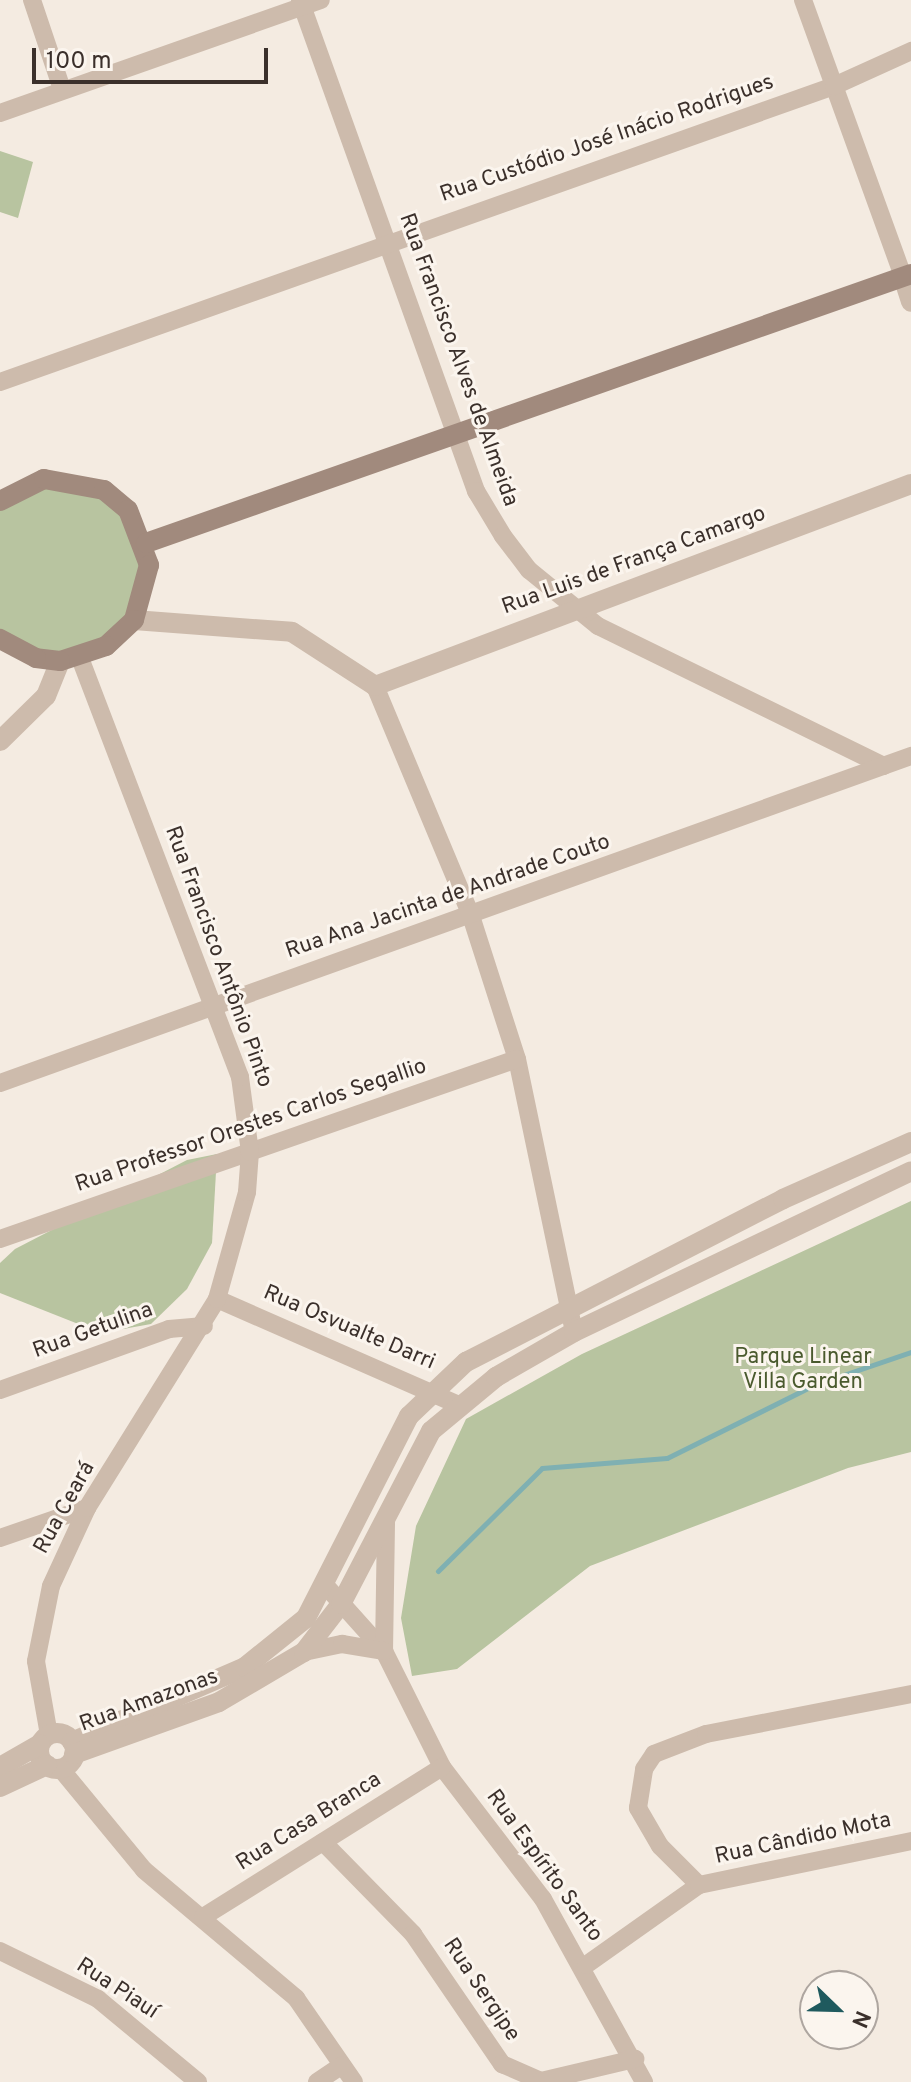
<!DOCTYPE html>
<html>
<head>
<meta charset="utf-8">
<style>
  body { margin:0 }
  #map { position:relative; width:911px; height:2082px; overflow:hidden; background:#f4ebe1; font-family:Overpass,sans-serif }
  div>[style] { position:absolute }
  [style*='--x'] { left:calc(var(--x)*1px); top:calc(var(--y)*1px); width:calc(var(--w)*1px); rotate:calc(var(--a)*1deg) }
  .green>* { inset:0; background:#b8c4a0 }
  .stream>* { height:5px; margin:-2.5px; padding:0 2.5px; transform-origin:2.5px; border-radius:2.5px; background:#7fb0b2 }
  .minor>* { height:18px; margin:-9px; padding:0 9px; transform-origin:9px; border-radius:9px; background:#cdbbac }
  .tertiary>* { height:20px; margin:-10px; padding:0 10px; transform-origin:10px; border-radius:10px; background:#cdbbac }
  .tertiary>.ring { margin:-10px; padding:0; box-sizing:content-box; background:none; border:20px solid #cdbbac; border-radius:50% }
  .secondary>* { height:20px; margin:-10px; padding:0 10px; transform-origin:10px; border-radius:10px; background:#a18a7d }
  span { translate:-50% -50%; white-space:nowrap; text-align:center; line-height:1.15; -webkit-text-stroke:6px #fbf5ee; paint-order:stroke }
  .street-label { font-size:22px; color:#3b302b }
  .park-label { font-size:22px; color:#4a5a2e }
  .north { position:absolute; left:799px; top:1970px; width:80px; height:80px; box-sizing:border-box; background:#fbf5ee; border:2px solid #aea6a0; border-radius:50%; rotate:113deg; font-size:22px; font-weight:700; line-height:32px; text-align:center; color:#3b302b }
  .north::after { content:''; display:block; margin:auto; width:28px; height:36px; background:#1f5a5e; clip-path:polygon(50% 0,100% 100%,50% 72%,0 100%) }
  .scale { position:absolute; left:32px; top:48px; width:236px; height:36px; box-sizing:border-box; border:4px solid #3b302b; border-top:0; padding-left:10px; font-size:24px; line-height:28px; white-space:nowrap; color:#3b302b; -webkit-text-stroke:6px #fbf5ee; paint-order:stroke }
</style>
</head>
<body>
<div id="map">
  <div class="green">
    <div style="clip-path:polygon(0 151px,33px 162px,18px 218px,0 212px)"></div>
    <div style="clip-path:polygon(15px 488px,104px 490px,146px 543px,134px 620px,60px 661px,0 639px,0 501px)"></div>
    <div style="clip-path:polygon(217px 1154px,212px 1243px,187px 1289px,151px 1324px,101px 1333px,0 1293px,0 1263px,15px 1249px,187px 1160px)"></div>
    <div style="clip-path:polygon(911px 1201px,911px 1452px,848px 1468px,590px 1566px,457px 1669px,412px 1676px,401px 1618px,416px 1526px,466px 1419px,582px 1354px)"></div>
  </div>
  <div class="stream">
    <div style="--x:438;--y:1571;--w:146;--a:-44.7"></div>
    <div style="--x:542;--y:1468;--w:125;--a:-4.6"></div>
    <div style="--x:667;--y:1458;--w:164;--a:-26.4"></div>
    <div style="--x:814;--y:1385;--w:102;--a:-18.8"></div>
  </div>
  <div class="minor">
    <div style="--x:32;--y:0;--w:94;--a:71.4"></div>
    <div style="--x:300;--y:0;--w:522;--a:70.28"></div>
    <div style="--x:476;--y:491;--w:52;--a:59"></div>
    <div style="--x:503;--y:536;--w:43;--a:52.6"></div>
    <div style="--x:529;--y:570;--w:89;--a:39.1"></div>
    <div style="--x:598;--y:626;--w:318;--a:26.1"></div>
    <div style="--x:803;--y:0;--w:294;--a:70.1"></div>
    <div style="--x:0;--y:113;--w:340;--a:-19.4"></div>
    <div style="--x:0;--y:382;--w:885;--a:-19.54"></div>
    <div style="--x:834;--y:86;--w:85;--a:-24.4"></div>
    <div style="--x:375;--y:686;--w:249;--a:67.3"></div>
    <div style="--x:471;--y:916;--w:150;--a:72.2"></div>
    <div style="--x:517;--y:1059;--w:279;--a:78.2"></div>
    <div style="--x:0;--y:1083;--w:968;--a:-19.75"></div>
    <div style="--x:0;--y:1239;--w:547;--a:-19.2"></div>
    <div style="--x:217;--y:1299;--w:264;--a:23.7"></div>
    <div style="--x:0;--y:1390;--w:180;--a:-19.8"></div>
    <div style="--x:169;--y:1329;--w:35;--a:-5"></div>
    <div style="--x:0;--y:1538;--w:92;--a:-19"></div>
    <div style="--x:325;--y:1585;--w:89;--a:48.2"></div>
    <div style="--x:384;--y:1651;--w:130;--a:63.4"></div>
    <div style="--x:442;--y:1767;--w:166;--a:52.6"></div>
    <div style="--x:543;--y:1899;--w:209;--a:61.1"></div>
    <div style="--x:384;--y:1651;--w:133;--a:-89.1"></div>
    <div style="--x:304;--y:1652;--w:39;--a:-12"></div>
    <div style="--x:342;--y:1644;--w:43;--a:9.5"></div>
    <div style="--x:49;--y:1735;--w:75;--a:-100"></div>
    <div style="--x:36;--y:1661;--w:76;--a:-78.7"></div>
    <div style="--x:51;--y:1586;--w:86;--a:-65.2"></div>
    <div style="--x:87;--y:1508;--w:246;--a:-58.1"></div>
    <div style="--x:217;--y:1299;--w:111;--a:-74.3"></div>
    <div style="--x:247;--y:1192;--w:40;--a:-85.7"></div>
    <div style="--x:250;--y:1152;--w:76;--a:-97.6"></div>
    <div style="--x:240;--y:1077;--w:449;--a:-110.9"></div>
    <div style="--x:60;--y:1768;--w:132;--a:50.5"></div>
    <div style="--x:144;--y:1870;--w:199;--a:40.1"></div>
    <div style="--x:296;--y:1998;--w:102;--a:55.4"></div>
    <div style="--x:323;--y:1842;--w:129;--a:45.6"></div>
    <div style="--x:413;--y:1934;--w:158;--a:55.6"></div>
    <div style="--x:502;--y:2064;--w:43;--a:23.6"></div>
    <div style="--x:541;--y:2081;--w:97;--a:-13.2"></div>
    <div style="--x:699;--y:1885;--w:55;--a:-135"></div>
    <div style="--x:660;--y:1846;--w:44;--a:-120.1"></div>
    <div style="--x:638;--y:1808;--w:39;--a:-81"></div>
    <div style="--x:644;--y:1769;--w:18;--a:-56"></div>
    <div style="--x:654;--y:1754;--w:56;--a:-21"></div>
    <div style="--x:706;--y:1734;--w:209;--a:-11"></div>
    <div style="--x:203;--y:1917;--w:282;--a:-32.1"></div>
    <div style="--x:0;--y:1951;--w:109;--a:26.1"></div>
    <div style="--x:98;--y:1999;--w:130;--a:39.7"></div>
    <div style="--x:586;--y:1965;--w:138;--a:-35.3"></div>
    <div style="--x:699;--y:1885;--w:217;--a:-11.7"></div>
    <div style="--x:317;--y:2082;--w:30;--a:-34"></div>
  </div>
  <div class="tertiary">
    <div style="--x:903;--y:277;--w:26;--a:72"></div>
    <div style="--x:134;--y:620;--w:158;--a:4.3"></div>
    <div style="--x:292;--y:632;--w:99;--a:33"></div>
    <div style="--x:375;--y:686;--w:573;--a:-20.65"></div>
    <div style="--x:0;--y:741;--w:64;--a:-44.4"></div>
    <div style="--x:46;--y:696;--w:38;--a:-68"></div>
    <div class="ring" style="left:39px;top:1733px;width:16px;height:16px"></div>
    <div style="--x:72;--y:1742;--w:189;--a:-23.4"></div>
    <div style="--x:245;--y:1667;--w:78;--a:-38.8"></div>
    <div style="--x:306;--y:1618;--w:227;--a:-63"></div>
    <div style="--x:409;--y:1416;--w:79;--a:-43.5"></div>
    <div style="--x:466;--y:1362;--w:356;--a:-27.2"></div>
    <div style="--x:783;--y:1199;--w:140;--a:-24"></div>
    <div style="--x:74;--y:1754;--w:154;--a:-19.7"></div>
    <div style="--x:219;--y:1702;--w:99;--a:-30.5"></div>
    <div style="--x:304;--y:1652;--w:61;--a:-52.4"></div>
    <div style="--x:341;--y:1604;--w:195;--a:-62.5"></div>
    <div style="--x:431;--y:1431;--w:85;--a:-39.7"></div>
    <div style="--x:496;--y:1377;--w:90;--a:-30"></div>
    <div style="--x:574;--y:1332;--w:373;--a:-25.5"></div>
    <div style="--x:0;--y:1767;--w:46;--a:-29.9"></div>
    <div style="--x:0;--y:1787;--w:52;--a:-25.1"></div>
  </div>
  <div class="secondary">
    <div style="--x:0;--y:501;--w:49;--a:-26.6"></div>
    <div style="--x:44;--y:479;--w:61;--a:10.4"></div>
    <div style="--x:104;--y:490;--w:31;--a:40"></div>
    <div style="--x:128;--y:510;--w:59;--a:69.1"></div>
    <div style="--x:149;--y:565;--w:57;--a:105.3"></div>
    <div style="--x:134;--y:620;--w:38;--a:137"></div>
    <div style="--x:106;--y:646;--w:48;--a:161.9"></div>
    <div style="--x:60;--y:661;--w:24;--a:-173"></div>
    <div style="--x:36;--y:658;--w:41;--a:-152.2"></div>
    <div style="--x:146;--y:543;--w:811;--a:-19.37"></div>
  </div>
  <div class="street-label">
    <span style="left:607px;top:139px;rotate:-19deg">Rua Custódio José Inácio Rodrigues</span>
    <span style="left:458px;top:360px;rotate:70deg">Rua Francisco Alves de Almeida</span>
    <span style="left:634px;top:561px;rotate:-20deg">Rua Luis de França Camargo</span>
    <span style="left:448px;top:897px;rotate:-19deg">Rua Ana Jacinta de Andrade Couto</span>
    <span style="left:218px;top:957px;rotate:70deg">Rua Francisco Antônio Pinto</span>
    <span style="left:251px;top:1126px;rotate:-19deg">Rua Professor Orestes Carlos Segallio</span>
    <span style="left:349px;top:1328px;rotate:23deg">Rua Osvualte Darri</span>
    <span style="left:93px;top:1331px;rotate:-20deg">Rua Getulina</span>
    <span style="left:65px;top:1508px;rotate:-61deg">Rua Ceará</span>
    <span style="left:149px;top:1701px;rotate:-20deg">Rua Amazonas</span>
    <span style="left:309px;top:1822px;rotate:-32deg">Rua Casa Branca</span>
    <span style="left:803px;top:1839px;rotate:-12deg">Rua Cândido Mota</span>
    <span style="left:544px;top:1866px;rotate:54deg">Rua Espírito Santo</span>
    <span style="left:117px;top:1989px;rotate:33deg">Rua Piauí</span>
    <span style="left:481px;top:1990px;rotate:56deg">Rua Sergipe</span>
  </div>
  <div class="park-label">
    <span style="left:803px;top:1370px">Parque Linear<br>Villa Garden</span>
  </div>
  <div class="north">N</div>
  <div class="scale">100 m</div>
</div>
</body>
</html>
